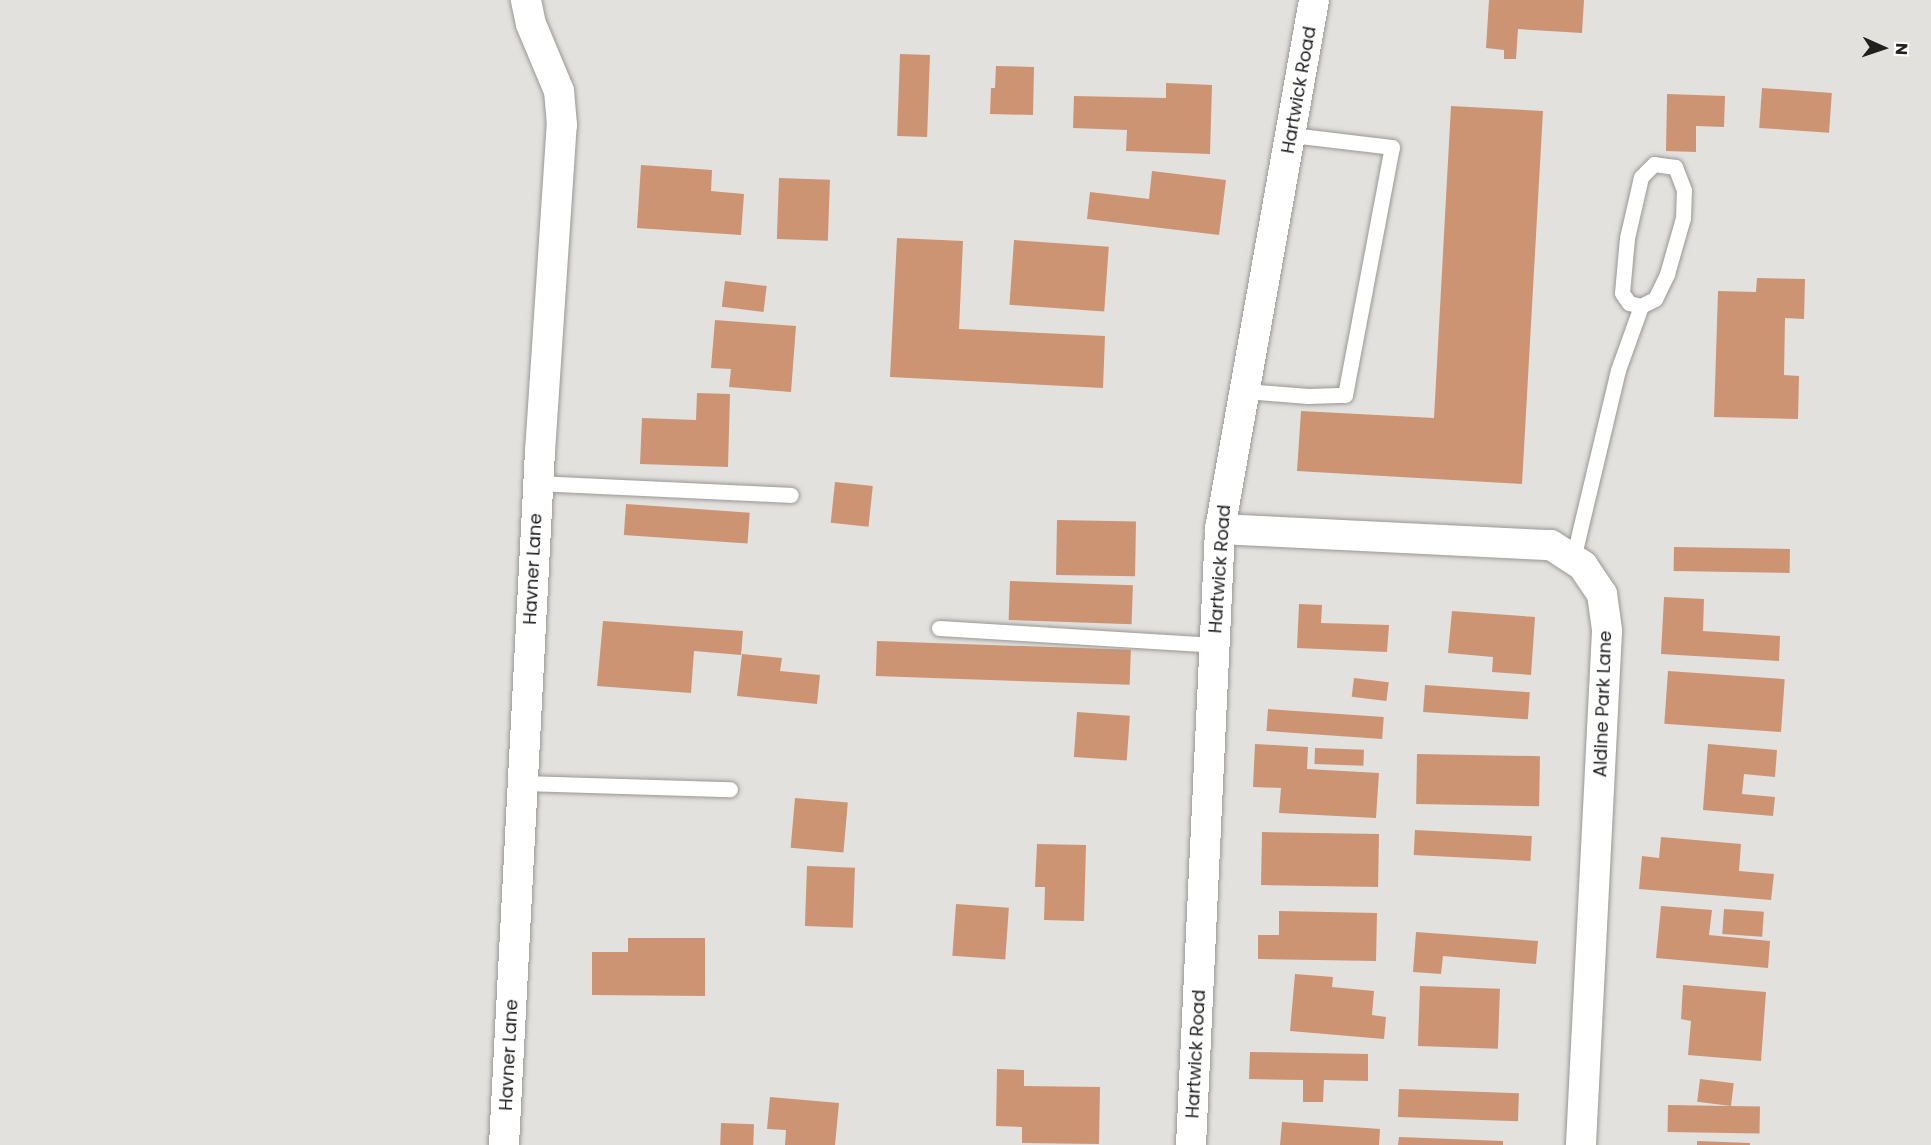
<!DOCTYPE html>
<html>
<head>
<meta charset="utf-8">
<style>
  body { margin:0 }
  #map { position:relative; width:1931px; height:1145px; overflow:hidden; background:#e3e1de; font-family:Poppins,sans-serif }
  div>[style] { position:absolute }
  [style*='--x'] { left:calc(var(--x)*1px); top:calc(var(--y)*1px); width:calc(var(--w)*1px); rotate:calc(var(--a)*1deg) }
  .building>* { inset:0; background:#cd9473; transform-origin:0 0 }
  .roads { filter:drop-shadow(0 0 2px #999794) drop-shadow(0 0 2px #999794) }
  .service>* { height:15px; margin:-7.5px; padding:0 7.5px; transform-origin:7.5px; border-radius:7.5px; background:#fff }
  .minor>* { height:30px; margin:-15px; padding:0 15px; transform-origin:15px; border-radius:15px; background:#fff }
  span { translate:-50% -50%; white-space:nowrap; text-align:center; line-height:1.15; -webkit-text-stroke:5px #fff; paint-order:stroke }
  .street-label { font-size:18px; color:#21201f }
  .north { position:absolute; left:1853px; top:18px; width:60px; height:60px; -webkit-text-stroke:4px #fff; paint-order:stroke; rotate:93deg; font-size:16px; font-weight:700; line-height:24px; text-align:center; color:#21201f }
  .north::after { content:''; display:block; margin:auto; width:21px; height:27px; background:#21201f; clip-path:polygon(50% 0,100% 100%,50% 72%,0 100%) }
</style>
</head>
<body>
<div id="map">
  <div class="building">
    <div style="clip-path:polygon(1489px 0,1584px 0,1582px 33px,1518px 29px,1516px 59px,1504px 59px,1504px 50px,1486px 48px)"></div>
    <div style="left:900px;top:54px;width:30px;height:82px;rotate:2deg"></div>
    <div style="clip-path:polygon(996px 66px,1034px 67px,1033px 115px,990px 114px,991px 88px,995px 88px)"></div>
    <div style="clip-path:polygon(1166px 83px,1212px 85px,1210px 154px,1126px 151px,1127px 130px,1073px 128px,1074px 96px,1166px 98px)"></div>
    <div style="left:1762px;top:88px;width:70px;height:40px;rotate:4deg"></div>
    <div style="clip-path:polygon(1667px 94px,1725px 96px,1724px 127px,1696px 126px,1696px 152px,1666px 151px)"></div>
    <div style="clip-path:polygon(1451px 106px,1543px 111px,1522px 484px,1297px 471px,1301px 411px,1434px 418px)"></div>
    <div style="clip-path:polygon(641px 165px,712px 170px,711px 191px,744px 194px,741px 235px,637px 228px)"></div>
    <div style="clip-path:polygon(1152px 171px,1226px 180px,1219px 235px,1087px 219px,1090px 192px,1149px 199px)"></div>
    <div style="left:779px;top:178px;width:51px;height:61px;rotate:2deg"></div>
    <div style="clip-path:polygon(897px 238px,963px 241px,959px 329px,1105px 336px,1103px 388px,890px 377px)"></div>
    <div style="left:1014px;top:240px;width:95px;height:65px;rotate:4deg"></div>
    <div style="clip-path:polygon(1757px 278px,1805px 279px,1804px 319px,1785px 318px,1784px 375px,1799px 376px,1798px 419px,1714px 417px,1718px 291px,1756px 292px)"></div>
    <div style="left:725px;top:281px;width:42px;height:26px;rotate:7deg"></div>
    <div style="clip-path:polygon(715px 320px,796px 326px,791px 392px,729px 387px,731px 369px,711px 368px)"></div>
    <div style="clip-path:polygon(697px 393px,730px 394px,728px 467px,640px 464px,642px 418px,696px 420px)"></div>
    <div style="left:835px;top:482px;width:38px;height:41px;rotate:6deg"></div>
    <div style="left:626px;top:504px;width:124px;height:31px;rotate:4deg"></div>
    <div style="left:1057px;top:520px;width:79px;height:55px;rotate:1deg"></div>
    <div style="left:1674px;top:547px;width:116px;height:24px;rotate:1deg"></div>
    <div style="left:1010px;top:581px;width:123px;height:39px;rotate:2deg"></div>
    <div style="clip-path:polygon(1664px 597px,1704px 599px,1703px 631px,1780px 636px,1779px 661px,1661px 654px)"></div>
    <div style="clip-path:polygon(1299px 604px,1322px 605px,1321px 623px,1389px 625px,1387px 652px,1297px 648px)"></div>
    <div style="clip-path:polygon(1452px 611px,1535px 617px,1531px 675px,1492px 672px,1493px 657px,1448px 653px)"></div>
    <div style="clip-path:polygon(603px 621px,743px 631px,741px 655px,694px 651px,691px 693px,597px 686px)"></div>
    <div style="left:877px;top:641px;width:254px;height:35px;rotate:2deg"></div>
    <div style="clip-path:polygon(742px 654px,782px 658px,780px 671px,820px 675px,817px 704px,737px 696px)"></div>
    <div style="left:1668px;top:671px;width:117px;height:53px;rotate:4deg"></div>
    <div style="left:1354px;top:678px;width:35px;height:19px;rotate:7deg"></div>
    <div style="left:1425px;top:685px;width:105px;height:27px;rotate:4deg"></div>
    <div style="left:1268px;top:709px;width:116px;height:22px;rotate:4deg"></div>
    <div style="left:1077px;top:712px;width:53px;height:45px;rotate:4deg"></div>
    <div style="clip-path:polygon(1255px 744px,1308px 747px,1307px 769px,1379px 773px,1376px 818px,1279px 813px,1281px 788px,1253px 787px)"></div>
    <div style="clip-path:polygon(1708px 744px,1777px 750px,1775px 777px,1744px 774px,1742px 794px,1775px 797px,1773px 816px,1703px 810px)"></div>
    <div style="left:1315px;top:748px;width:49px;height:16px;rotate:2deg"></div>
    <div style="left:1417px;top:754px;width:123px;height:50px;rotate:1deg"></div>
    <div style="left:795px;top:798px;width:53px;height:50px;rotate:5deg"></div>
    <div style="left:1415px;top:830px;width:117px;height:25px;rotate:3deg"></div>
    <div style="left:1262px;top:832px;width:117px;height:53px;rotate:1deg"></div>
    <div style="clip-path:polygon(1661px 837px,1741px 844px,1739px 871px,1774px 874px,1771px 900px,1639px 889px,1642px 856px,1659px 858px)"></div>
    <div style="clip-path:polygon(1037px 844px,1086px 845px,1084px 921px,1044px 920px,1045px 887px,1035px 887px)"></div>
    <div style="left:807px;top:866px;width:48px;height:60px;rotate:2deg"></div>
    <div style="left:956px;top:904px;width:53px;height:52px;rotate:4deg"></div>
    <div style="clip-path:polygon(1661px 906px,1712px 910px,1709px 935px,1770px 941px,1768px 968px,1656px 958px)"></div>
    <div style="left:1724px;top:909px;width:40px;height:25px;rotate:4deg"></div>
    <div style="clip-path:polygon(1279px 911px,1377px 913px,1376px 961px,1258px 959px,1258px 935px,1279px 935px)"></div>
    <div style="clip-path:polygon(1416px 932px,1538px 941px,1536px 964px,1443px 956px,1441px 974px,1413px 972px)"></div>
    <div style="clip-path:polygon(628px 938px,705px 938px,705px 996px,592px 995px,592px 952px,628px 952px)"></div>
    <div style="clip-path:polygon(1295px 974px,1333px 977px,1332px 987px,1374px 991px,1372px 1015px,1386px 1017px,1384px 1039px,1290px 1031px)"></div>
    <div style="clip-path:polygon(1683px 985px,1766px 992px,1761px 1061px,1688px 1055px,1691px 1021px,1681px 1019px)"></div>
    <div style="left:1420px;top:986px;width:80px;height:60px;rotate:2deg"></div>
    <div style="clip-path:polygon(1250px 1052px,1368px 1054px,1368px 1081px,1324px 1080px,1323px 1102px,1303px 1102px,1303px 1080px,1249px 1079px)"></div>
    <div style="clip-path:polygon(997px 1069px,1024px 1070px,1024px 1086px,1100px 1087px,1099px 1144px,1022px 1143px,1022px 1127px,996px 1126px)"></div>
    <div style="left:1700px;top:1079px;width:34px;height:23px;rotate:7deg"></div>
    <div style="left:1399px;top:1089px;width:120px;height:28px;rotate:2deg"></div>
    <div style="clip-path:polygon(770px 1097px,839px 1103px,835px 1145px,785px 1145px,786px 1130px,767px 1129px)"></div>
    <div style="left:1668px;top:1105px;width:92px;height:27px;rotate:1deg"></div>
    <div style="clip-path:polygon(1282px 1122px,1380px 1129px,1379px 1145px,1280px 1145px)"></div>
    <div style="left:721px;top:1123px;width:33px;height:22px;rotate:2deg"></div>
    <div style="clip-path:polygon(1399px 1137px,1503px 1141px,1503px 1145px,1398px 1145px)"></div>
    <div style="clip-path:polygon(1697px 1141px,1750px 1143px,1750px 1145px,1697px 1145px)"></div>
  </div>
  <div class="roads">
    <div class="service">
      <div style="--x:1245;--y:391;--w:63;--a:4.5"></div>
      <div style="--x:1308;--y:396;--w:37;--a:-2"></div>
      <div style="--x:1345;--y:395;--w:252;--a:-79.3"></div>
      <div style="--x:1392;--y:147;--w:102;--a:-173.2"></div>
      <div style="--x:538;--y:483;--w:253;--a:2.7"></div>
      <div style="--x:1573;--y:559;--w:194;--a:-76.6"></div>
      <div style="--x:1618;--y:370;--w:68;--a:-70.2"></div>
      <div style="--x:1641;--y:306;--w:16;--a:-27"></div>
      <div style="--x:1655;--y:299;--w:28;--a:-64"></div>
      <div style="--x:1667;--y:274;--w:58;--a:-74.1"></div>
      <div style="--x:1683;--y:218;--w:28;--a:-88"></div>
      <div style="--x:1684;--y:190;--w:25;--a:-111"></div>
      <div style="--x:1675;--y:167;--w:21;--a:-172"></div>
      <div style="--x:1654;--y:164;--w:18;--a:135"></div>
      <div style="--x:1641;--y:177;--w:63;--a:102.9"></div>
      <div style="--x:1627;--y:238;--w:55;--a:95.2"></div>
      <div style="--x:1622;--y:293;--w:12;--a:55"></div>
      <div style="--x:1629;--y:303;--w:12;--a:14"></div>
      <div style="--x:939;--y:628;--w:277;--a:3.5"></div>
      <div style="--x:522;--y:783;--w:208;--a:1.7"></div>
    </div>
    <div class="minor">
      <div style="--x:1220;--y:529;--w:331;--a:2.8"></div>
      <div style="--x:1551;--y:545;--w:38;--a:33"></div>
      <div style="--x:1583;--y:566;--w:34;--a:56"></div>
      <div style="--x:1602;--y:594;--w:37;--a:82"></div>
      <div style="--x:1607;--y:631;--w:515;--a:92.9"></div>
      <div style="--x:504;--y:1145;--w:694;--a:-87.03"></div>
      <div style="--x:540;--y:452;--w:328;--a:-86.2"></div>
      <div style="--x:562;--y:125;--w:34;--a:-95"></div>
      <div style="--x:559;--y:91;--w:73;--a:-112.7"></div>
      <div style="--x:531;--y:24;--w:25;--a:-102"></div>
      <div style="--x:1191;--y:1145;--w:617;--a:-87.3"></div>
      <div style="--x:1220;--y:529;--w:537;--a:-79.92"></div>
    </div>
  </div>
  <div class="street-label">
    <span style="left:1299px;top:90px;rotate:-80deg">Hartwick Road</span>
    <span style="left:533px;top:569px;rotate:-87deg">Havner Lane</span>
    <span style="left:1220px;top:569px;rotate:-86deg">Hartwick Road</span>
    <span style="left:1603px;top:704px;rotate:-88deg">Aldine Park Lane</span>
    <span style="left:1196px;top:1054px;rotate:-87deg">Hartwick Road</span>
    <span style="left:509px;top:1055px;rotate:-87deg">Havner Lane</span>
  </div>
  <div class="north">N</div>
</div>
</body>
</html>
